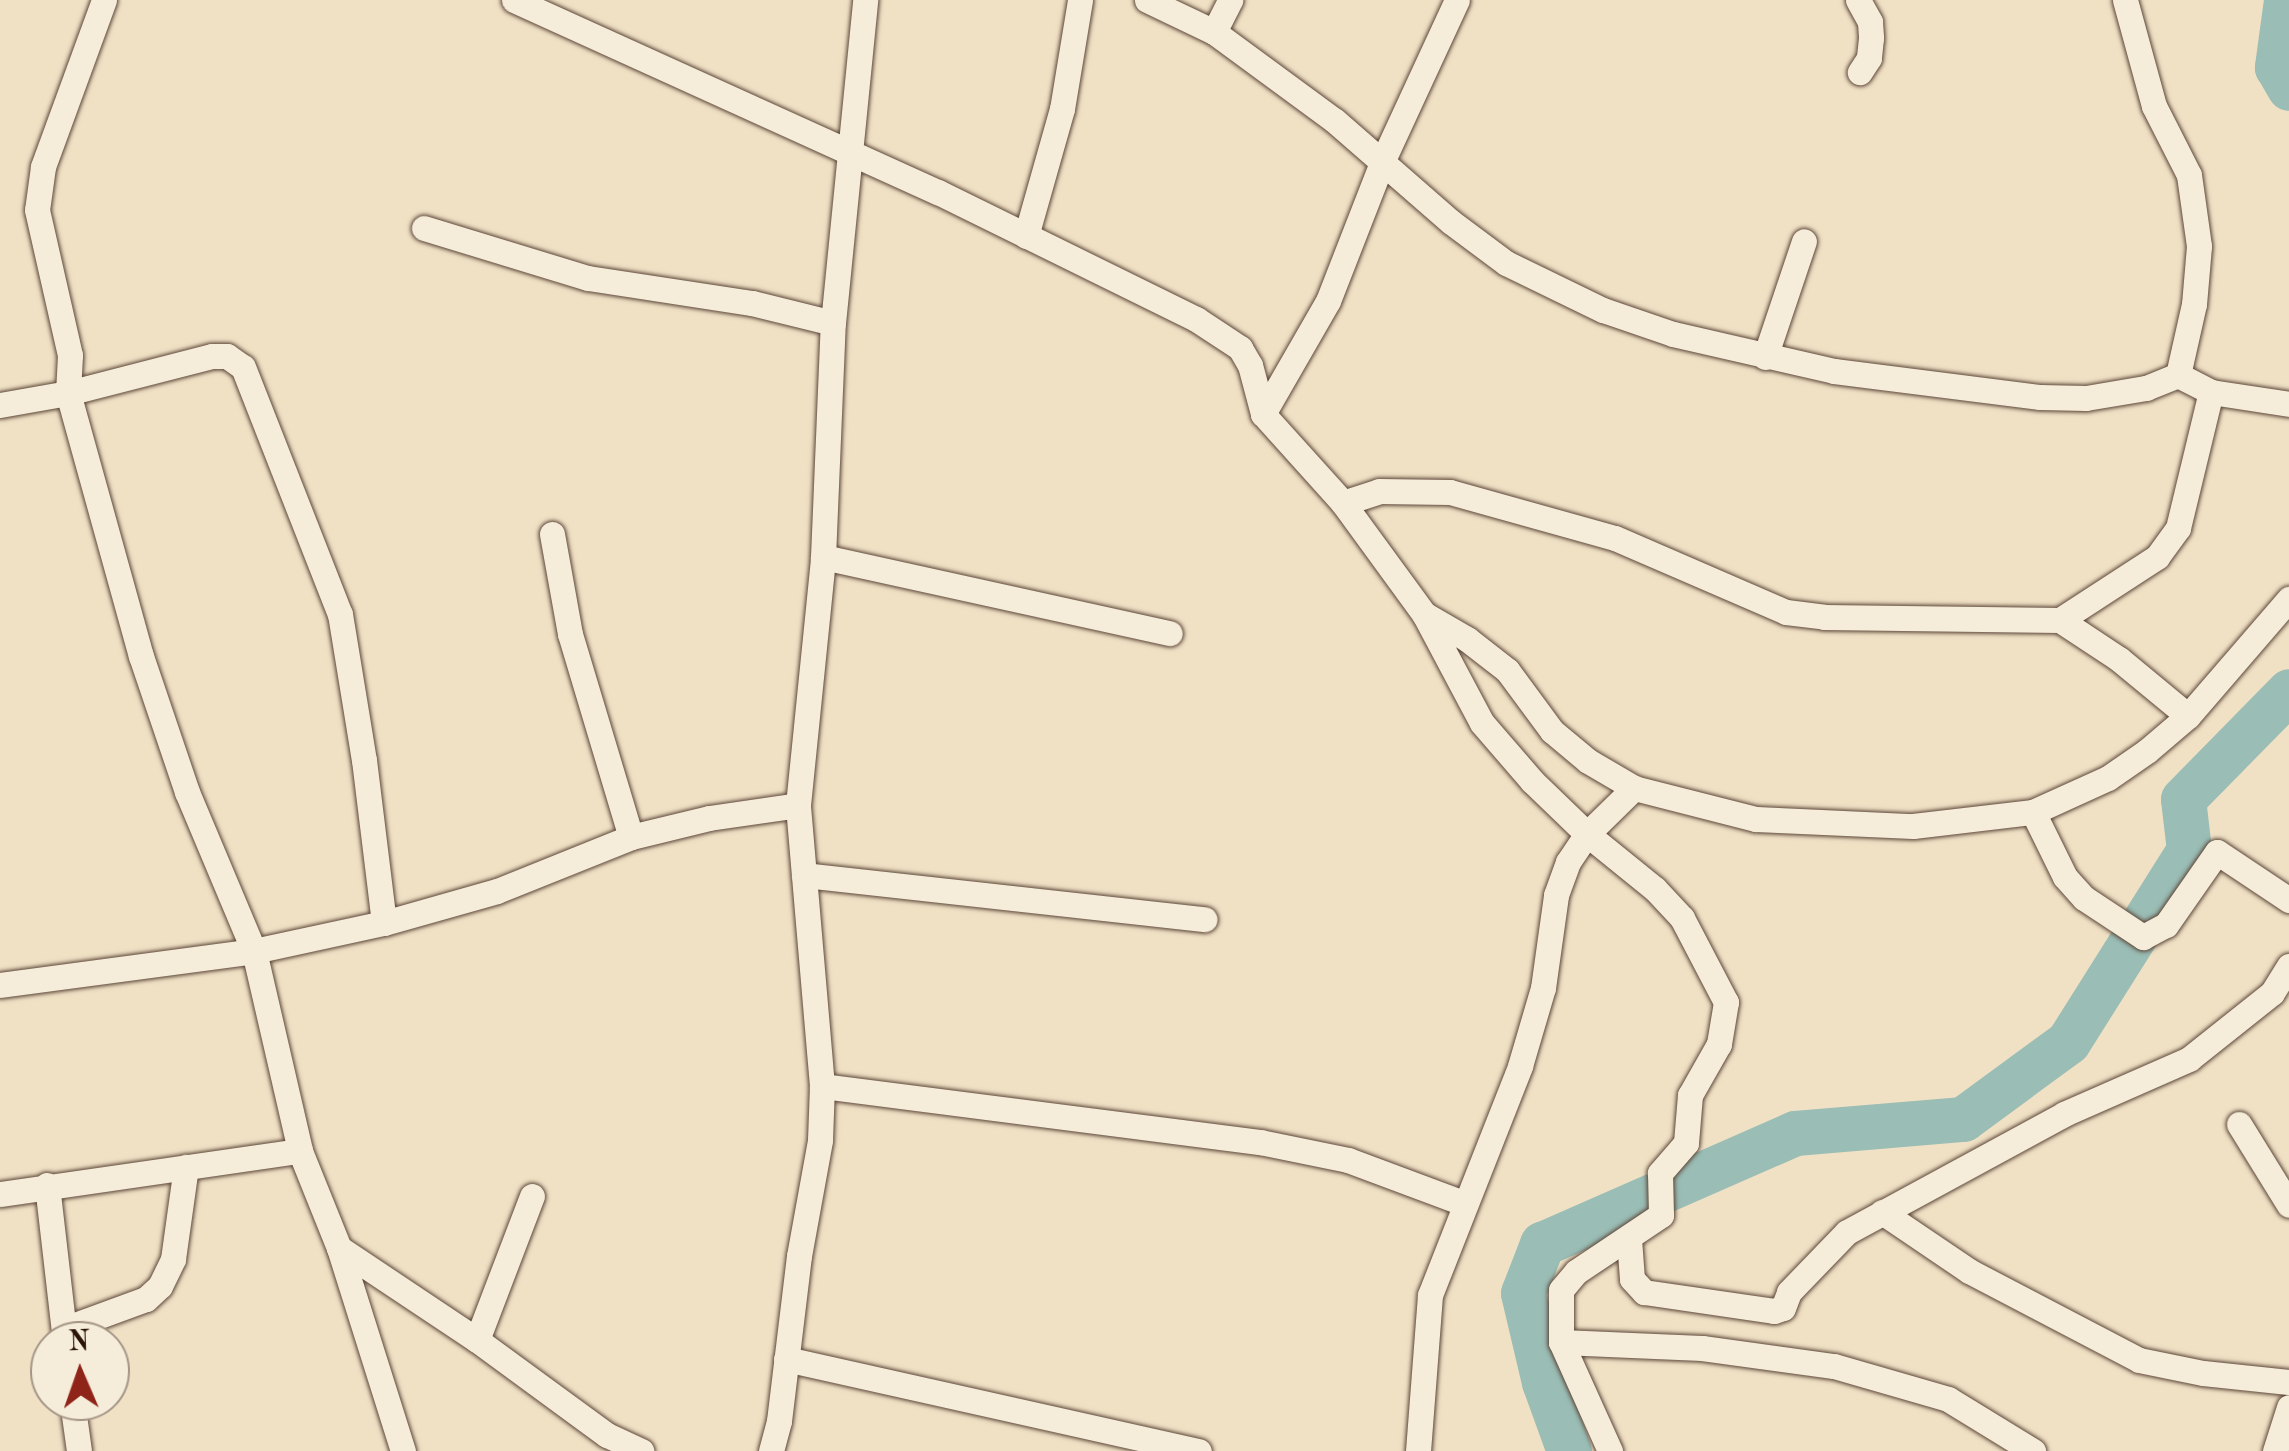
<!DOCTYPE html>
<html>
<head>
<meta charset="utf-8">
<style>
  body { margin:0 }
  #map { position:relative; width:2289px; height:1451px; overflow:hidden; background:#f0e1c5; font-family:"Old Standard TT",serif }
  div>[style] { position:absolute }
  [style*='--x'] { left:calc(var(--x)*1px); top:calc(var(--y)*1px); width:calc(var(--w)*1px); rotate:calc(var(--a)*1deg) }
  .river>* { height:45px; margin:-22.5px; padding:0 22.5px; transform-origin:22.5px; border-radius:22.5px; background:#9abdb5 }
  .roads { filter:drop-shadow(0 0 2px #5c4638) drop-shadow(0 0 2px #5c4638) }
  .minor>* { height:25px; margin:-12.5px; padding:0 12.5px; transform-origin:12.5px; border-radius:12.5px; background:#f5ecd9 }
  span { translate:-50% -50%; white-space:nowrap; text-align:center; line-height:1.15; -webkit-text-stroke:9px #f5ecd9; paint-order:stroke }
  .north { position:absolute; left:30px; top:1321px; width:100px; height:100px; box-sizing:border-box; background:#f5ecd9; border:2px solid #a49586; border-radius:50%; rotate:358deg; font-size:28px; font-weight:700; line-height:40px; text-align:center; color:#2a1309 }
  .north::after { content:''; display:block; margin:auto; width:35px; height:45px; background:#8f2418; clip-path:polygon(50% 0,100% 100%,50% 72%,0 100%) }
</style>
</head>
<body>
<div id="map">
  <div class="river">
    <div style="--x:2286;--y:0;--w:68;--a:97.7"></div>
    <div style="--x:2277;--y:67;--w:24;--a:60"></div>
    <div style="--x:1569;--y:1451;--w:73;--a:-109.9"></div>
    <div style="--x:1544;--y:1382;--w:91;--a:-103.3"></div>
    <div style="--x:1523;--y:1293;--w:53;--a:-68.8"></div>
    <div style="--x:1542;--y:1244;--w:276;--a:-23.7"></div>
    <div style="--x:1795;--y:1133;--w:169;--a:-4.8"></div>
    <div style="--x:1963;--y:1119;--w:130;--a:-36.3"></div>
    <div style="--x:2068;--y:1042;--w:227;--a:-57.8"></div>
    <div style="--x:2189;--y:850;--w:51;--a:-96.7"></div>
    <div style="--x:2183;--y:799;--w:151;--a:-45.5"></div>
  </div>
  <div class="roads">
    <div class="minor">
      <div style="--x:104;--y:0;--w:178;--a:110.1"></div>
      <div style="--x:43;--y:167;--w:43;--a:97.9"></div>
      <div style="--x:37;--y:210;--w:149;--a:77.2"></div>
      <div style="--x:70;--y:355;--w:38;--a:93"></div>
      <div style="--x:68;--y:393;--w:273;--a:74.5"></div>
      <div style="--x:141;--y:656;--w:144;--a:71.3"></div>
      <div style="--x:187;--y:792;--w:173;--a:67.2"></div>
      <div style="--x:254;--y:951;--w:205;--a:77"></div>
      <div style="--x:300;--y:1151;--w:105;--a:68.1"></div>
      <div style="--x:339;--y:1248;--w:213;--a:72.5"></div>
      <div style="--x:514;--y:0;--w:465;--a:24.4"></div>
      <div style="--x:938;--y:192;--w:288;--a:26.2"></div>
      <div style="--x:1196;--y:319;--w:53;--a:33.4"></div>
      <div style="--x:1240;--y:348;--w:20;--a:60"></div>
      <div style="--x:1250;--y:365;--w:51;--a:75.1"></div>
      <div style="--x:1263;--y:414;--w:120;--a:48"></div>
      <div style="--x:1343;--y:503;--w:137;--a:53.9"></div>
      <div style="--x:1424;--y:614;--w:50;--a:30.2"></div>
      <div style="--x:1467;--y:639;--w:51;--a:37.8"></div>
      <div style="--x:1507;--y:670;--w:76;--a:53.6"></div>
      <div style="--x:1552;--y:731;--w:47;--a:39.8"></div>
      <div style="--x:1588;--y:761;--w:53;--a:30.4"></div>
      <div style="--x:1634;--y:788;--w:126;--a:14.3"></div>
      <div style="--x:1756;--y:819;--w:157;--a:2.6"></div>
      <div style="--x:1913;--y:826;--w:121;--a:-6.7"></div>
      <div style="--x:2033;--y:812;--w:82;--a:-24.4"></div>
      <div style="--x:2108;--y:778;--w:47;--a:-34.7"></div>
      <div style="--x:2147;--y:751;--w:54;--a:-40.5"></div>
      <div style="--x:2188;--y:716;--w:155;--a:-49.2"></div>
      <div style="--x:1147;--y:0;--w:74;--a:25.5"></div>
      <div style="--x:1214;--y:32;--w:149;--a:36.3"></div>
      <div style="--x:1334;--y:120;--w:155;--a:41.1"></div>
      <div style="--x:1451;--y:222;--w:69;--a:36.7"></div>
      <div style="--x:1506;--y:263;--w:108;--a:25.9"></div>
      <div style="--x:1603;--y:310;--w:74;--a:18.9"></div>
      <div style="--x:1673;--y:334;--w:165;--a:12.9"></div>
      <div style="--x:1834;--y:371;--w:208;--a:7.2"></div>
      <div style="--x:2040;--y:397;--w:46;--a:1.2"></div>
      <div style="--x:2086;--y:398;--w:61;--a:-9.5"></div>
      <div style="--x:2146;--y:388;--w:35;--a:-22"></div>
      <div style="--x:2178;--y:375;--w:37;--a:27"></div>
      <div style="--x:2211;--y:392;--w:79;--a:8.7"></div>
      <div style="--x:1858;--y:0;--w:25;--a:61"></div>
      <div style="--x:1870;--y:22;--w:16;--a:86"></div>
      <div style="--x:1871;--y:38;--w:20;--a:96"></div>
      <div style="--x:1869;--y:58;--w:17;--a:123"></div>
      <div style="--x:2125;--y:0;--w:110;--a:74.7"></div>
      <div style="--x:2154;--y:106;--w:77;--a:63.1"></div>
      <div style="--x:2189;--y:175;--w:72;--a:82"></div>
      <div style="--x:2199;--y:246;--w:58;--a:94.9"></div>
      <div style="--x:2194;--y:304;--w:73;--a:102.7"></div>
      <div style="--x:1214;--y:32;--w:36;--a:-63"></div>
      <div style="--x:424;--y:228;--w:171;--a:17"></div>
      <div style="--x:588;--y:278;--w:166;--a:8.7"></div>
      <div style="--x:752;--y:303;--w:83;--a:13.9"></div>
      <div style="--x:1026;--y:236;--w:132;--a:-74.2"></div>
      <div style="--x:1062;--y:109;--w:110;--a:-80.6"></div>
      <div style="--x:1765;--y:357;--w:122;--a:-71.4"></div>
      <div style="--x:0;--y:405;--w:69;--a:-10"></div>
      <div style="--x:68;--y:393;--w:149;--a:-14.4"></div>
      <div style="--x:212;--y:356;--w:15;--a:0"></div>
      <div style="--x:227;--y:356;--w:19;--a:35"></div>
      <div style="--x:243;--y:367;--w:265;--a:68.6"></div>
      <div style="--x:340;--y:614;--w:148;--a:80.7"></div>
      <div style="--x:364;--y:760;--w:164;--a:83"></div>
      <div style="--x:1263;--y:414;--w:130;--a:-60.1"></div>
      <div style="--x:1328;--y:301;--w:151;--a:-68.7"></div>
      <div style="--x:1383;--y:160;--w:176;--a:-65.2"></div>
      <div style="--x:1343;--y:503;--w:38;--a:-18"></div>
      <div style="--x:1379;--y:491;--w:71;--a:0.8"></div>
      <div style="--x:1450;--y:492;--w:171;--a:15.6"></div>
      <div style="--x:1615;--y:538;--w:186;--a:23.4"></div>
      <div style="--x:1786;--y:612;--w:38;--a:7"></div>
      <div style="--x:1824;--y:617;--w:236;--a:0.7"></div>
      <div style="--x:2060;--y:620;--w:71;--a:33.5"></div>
      <div style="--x:2119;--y:659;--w:89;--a:39.6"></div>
      <div style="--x:552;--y:534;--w:102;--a:79.8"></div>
      <div style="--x:570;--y:634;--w:212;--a:73.3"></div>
      <div style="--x:823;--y:557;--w:355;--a:12.4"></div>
      <div style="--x:1424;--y:614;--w:123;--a:62"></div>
      <div style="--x:1482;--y:723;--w:77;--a:49.2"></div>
      <div style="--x:1532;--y:781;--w:76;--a:43.9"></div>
      <div style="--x:1587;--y:834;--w:87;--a:39"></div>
      <div style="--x:1655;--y:889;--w:40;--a:47"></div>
      <div style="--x:1682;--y:918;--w:95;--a:62.4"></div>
      <div style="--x:1726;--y:1002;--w:43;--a:99.5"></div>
      <div style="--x:1719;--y:1044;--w:59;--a:119.6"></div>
      <div style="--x:1690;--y:1095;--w:48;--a:94.8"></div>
      <div style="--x:1686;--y:1143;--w:40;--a:131"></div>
      <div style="--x:1660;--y:1173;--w:42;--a:88.6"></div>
      <div style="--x:1661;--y:1215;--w:102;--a:146.2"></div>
      <div style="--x:1576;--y:1272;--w:23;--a:130"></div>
      <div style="--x:1561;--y:1290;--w:52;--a:90"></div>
      <div style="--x:1561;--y:1342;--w:120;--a:65.8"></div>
      <div style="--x:2060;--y:620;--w:116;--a:-33"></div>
      <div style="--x:2157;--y:557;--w:36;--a:-54"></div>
      <div style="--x:2178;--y:528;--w:140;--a:-76.4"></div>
      <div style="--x:2033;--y:812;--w:72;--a:63.8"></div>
      <div style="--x:2065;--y:877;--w:28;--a:48"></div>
      <div style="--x:2084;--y:898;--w:71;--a:33.5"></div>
      <div style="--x:2143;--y:937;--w:26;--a:-28"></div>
      <div style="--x:2166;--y:925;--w:89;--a:-55.1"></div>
      <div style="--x:2217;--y:852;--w:87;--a:33.7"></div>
      <div style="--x:804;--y:875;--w:403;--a:6.3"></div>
      <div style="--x:0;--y:985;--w:256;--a:-7.6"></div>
      <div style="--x:254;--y:951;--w:133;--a:-12.2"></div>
      <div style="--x:384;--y:923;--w:117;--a:-15.8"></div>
      <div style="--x:497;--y:891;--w:144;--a:-21.9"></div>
      <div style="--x:631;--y:837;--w:80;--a:-13.7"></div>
      <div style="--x:709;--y:818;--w:90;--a:-8.3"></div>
      <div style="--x:822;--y:1086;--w:442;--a:7.3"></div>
      <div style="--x:1260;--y:1142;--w:90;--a:11.6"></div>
      <div style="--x:1348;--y:1160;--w:123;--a:20.5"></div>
      <div style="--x:2239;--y:1124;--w:95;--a:58.3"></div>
      <div style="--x:47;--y:1185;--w:157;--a:83.4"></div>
      <div style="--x:0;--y:1194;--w:303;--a:-8.2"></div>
      <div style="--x:1882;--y:1212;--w:105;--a:34.1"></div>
      <div style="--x:1969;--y:1271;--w:192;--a:27.6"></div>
      <div style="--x:2139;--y:1360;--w:65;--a:11.5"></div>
      <div style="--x:2203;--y:1373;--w:86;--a:6"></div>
      <div style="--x:1629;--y:1239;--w:40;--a:85.7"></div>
      <div style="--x:1632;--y:1279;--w:18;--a:47"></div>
      <div style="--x:1644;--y:1292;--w:131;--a:8.3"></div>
      <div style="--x:1774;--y:1311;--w:9;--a:-18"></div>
      <div style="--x:1783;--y:1308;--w:17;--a:-69"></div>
      <div style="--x:1789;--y:1292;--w:83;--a:-46"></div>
      <div style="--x:1847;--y:1232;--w:247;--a:-28.5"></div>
      <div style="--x:2064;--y:1114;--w:137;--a:-23.7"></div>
      <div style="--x:2189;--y:1059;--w:106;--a:-38.5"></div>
      <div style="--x:2272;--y:993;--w:32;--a:-58"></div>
      <div style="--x:339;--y:1248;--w:166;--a:33.7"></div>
      <div style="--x:477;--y:1340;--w:161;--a:36.2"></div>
      <div style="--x:607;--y:1435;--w:38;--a:25"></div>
      <div style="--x:64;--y:1329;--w:87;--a:-20.1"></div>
      <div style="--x:146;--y:1299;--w:19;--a:-43"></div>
      <div style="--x:160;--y:1286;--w:30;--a:-64"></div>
      <div style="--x:173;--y:1259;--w:93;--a:-82"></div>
      <div style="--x:477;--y:1340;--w:154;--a:-69.1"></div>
      <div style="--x:1561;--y:1342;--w:141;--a:2.4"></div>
      <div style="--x:1702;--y:1348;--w:133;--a:7.8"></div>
      <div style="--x:1834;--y:1366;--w:119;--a:16.1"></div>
      <div style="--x:1948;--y:1399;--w:100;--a:31.5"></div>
      <div style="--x:786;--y:1359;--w:423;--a:12.6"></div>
      <div style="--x:72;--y:1401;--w:50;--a:82"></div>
      <div style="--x:771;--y:1451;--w:31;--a:-75"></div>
      <div style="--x:779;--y:1421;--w:166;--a:-83.1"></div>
      <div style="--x:799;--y:1256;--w:118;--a:-79.7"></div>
      <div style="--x:820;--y:1140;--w:54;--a:-87.9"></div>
      <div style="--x:822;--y:1086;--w:282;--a:-94.9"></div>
      <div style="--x:798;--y:805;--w:249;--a:-84.2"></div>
      <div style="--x:823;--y:557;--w:234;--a:-87.6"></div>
      <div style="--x:833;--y:323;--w:325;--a:-84.3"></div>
      <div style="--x:1418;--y:1451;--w:156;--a:-85.6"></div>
      <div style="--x:1430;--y:1295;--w:246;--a:-68.5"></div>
      <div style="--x:1520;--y:1066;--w:81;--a:-73.6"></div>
      <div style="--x:1543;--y:988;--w:94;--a:-82"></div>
      <div style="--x:1556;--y:895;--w:35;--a:-70"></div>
      <div style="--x:1568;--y:862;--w:34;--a:-56"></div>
      <div style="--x:1587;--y:834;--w:66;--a:-44.4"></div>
      <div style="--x:2275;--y:1451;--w:46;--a:-72.3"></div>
    </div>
  </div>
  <div class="north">N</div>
</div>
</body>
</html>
